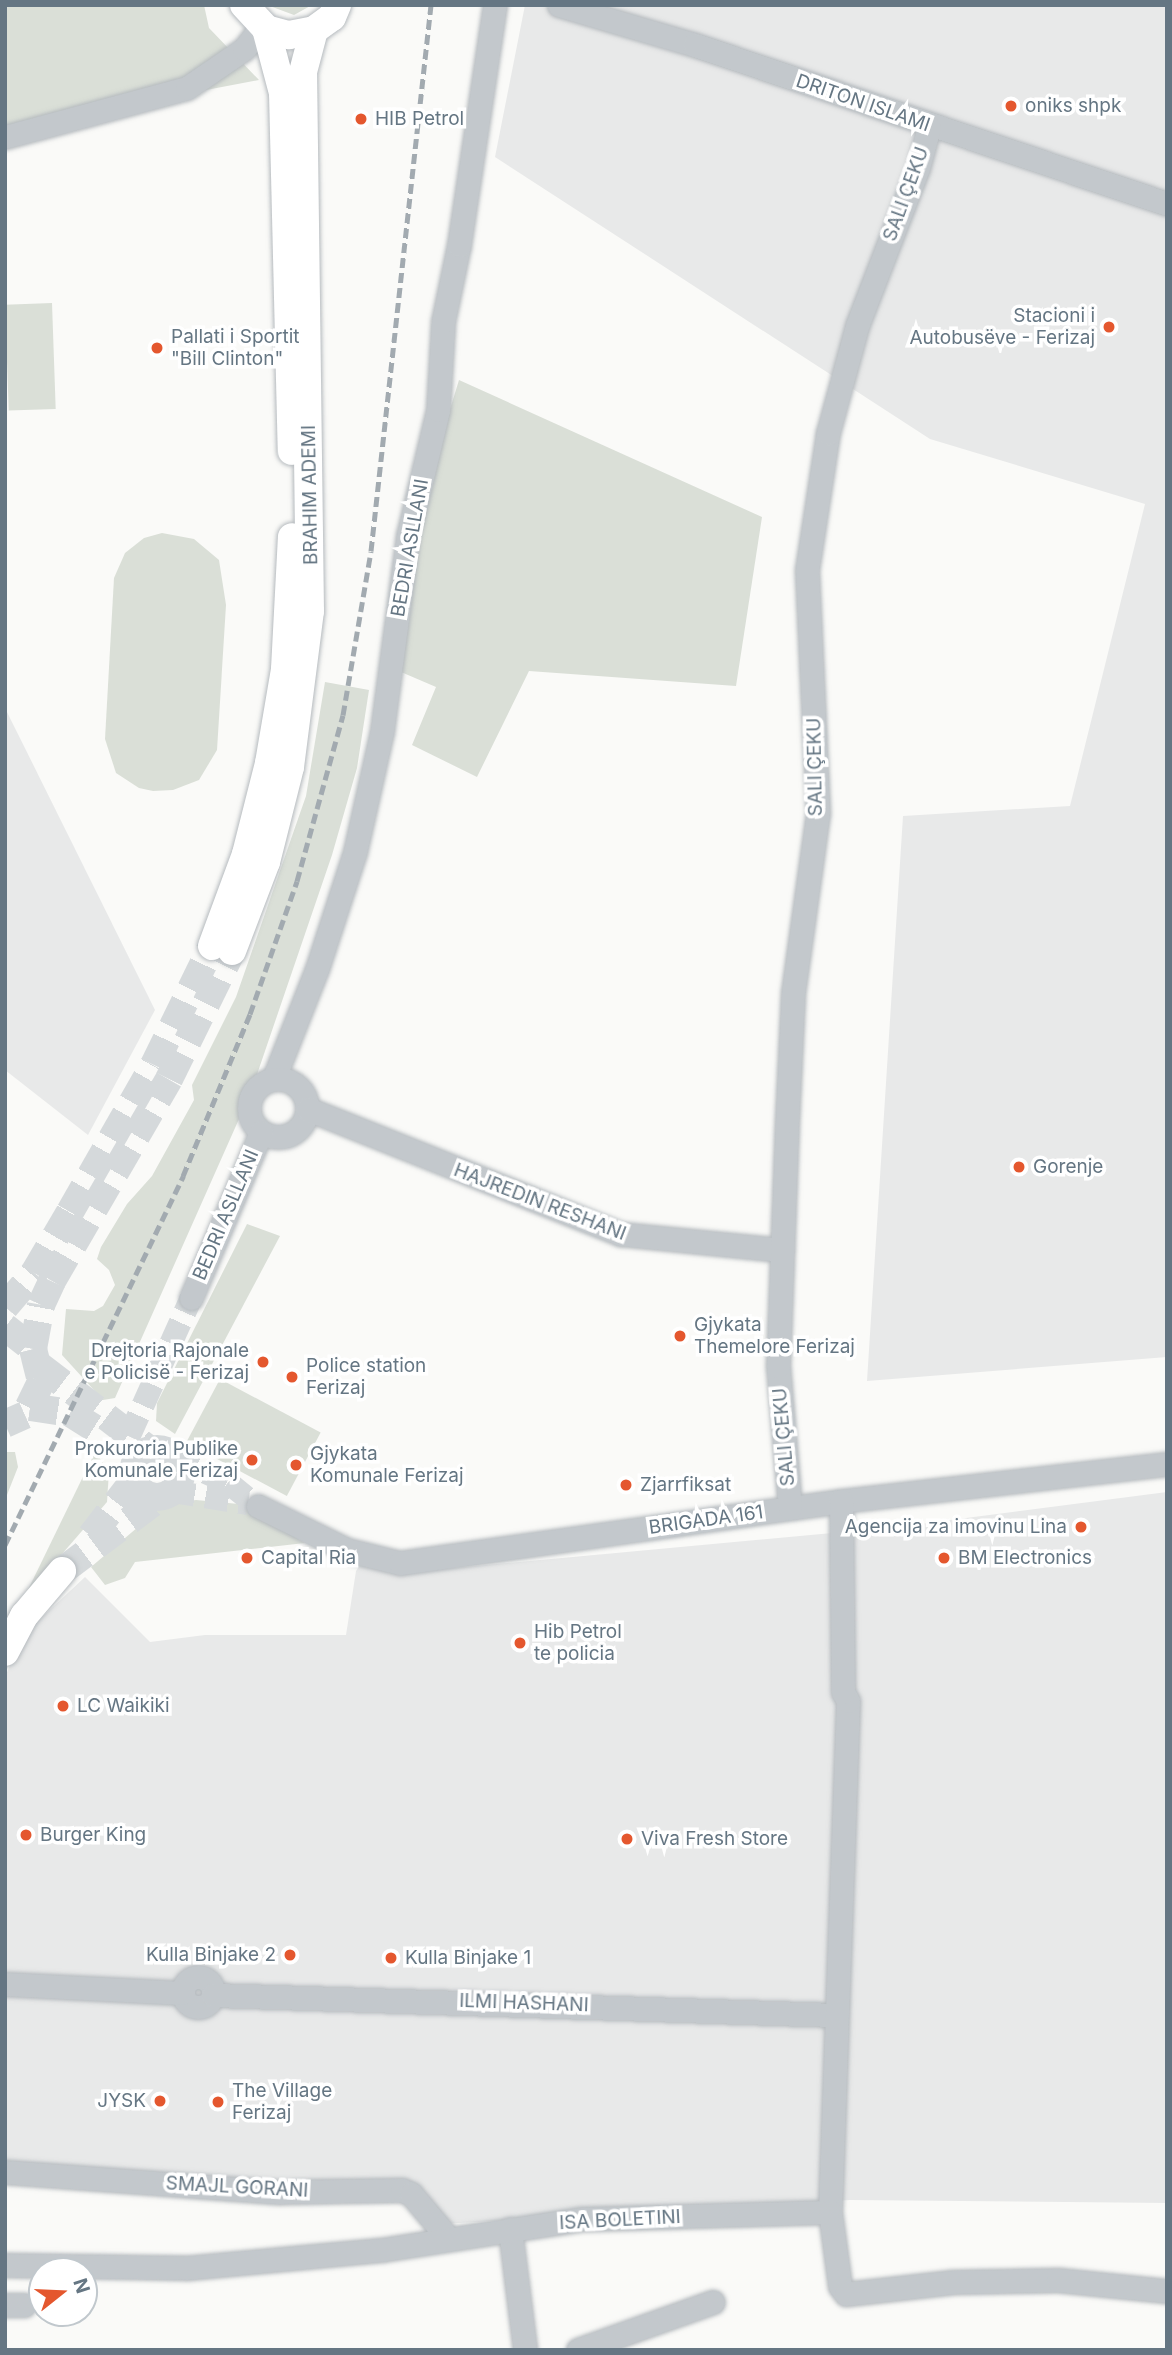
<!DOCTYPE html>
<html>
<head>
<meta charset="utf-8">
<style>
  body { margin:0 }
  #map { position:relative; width:1172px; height:2355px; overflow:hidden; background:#fafaf8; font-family:Inter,sans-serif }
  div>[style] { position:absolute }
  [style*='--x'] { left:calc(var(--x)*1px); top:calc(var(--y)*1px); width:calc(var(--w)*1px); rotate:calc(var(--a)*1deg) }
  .built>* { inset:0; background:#e8e9e9 }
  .green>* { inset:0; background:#dadfd7; transform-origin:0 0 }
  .minor-tunnel>* { height:23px; margin-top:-11.5px; transform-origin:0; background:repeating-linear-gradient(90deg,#d5d9db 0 23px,transparent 0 34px) }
  .major-tunnel>* { height:28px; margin-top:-14px; transform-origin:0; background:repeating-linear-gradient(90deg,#d5d9db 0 28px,transparent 0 42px) }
  .major-tunnel>.ring { margin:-14px; padding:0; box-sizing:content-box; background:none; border:28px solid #d5d9db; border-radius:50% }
  .roads { filter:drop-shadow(0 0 2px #b5babe) drop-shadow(0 0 2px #b5babe) }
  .minor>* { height:23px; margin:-11.5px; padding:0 11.5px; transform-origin:11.5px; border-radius:11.5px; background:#c3c8cc }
  .minor>.ring { margin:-11.5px; padding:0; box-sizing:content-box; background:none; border:23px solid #c3c8cc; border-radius:50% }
  .major>* { height:28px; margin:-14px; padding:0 14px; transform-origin:14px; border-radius:14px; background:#fff }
  .rail>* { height:5px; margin-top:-2.5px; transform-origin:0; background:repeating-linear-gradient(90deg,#a2aab0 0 10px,transparent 0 15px) }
  .dots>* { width:19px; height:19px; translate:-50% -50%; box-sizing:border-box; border:4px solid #fff; border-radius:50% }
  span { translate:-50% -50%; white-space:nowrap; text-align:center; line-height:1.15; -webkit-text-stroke:7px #fff; paint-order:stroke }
  .street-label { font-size:19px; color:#657683 }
  .poi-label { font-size:19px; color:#657683 }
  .left { translate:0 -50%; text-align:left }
  .right { translate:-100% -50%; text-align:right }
  .frame { position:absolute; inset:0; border:7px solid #657683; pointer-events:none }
  .north { position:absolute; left:28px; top:2257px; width:70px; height:70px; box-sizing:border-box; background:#fff; border:2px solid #c1c8cd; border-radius:50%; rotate:72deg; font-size:19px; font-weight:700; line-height:28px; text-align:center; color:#657683 }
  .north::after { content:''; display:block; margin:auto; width:24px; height:32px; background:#e4572e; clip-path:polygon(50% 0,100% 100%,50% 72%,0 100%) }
</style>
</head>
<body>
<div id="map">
  <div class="built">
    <div style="clip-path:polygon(525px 5px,1167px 5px,1167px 1357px,867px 1381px,903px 816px,1070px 806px,1145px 504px,930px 439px,495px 157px)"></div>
    <div style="clip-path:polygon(5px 708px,155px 1010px,88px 1135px,5px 1070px)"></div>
    <div style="clip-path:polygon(1167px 1492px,1167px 2203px,850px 2200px,441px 2224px,416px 2183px,202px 2181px,5px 2166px,5px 1677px,23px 1635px,85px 1577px,150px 1642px,205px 1635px,346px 1635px,356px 1571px,361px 1564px,421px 1571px,897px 1527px)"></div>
  </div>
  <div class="green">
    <div style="clip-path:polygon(5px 5px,204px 5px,209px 28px,259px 80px,38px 122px,5px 134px)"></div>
    <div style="clip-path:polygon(267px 5px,312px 5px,294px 15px)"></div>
    <div style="left:52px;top:303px;width:106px;height:47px;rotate:88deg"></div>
    <div style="clip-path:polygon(459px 380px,762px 517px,736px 686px,529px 671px,477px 777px,412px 745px,436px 687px,401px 672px,429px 478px)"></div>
    <div style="clip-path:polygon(162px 533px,194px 539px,219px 560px,226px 605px,217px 750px,199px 780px,173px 790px,153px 791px,139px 788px,116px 773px,105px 739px,114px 578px,125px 553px,144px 538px)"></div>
    <div style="clip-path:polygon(325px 682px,369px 690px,357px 768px,332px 855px,251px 1092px,115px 1398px,103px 1400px,62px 1355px,66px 1309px,94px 1311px,103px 1306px,115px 1285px,109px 1270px,97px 1259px,101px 1247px,127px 1204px,152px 1176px,194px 1100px,192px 1085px,236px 997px,306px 796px)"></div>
    <div style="clip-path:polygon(247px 1224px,280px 1236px,175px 1434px,156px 1421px,157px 1403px)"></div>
    <div style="left:220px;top:1379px;width:114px;height:72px;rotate:28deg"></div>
    <div style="clip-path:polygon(5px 1452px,15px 1452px,18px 1467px,5px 1500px)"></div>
    <div style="clip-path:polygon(95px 1452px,109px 1471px,107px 1502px,24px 1598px)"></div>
    <div style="clip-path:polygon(196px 1500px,239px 1504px,305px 1543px,135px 1562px,125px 1578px,105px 1585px,91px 1567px,165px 1504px)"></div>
  </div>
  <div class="minor-tunnel">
    <div style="--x:129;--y:1436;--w:151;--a:-65.8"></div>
    <div style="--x:175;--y:1458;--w:58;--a:24.4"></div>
    <div style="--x:228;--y:1482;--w:38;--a:39"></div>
    <div style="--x:172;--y:1491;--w:77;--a:9"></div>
  </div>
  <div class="major-tunnel">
    <div style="--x:5;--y:1307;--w:45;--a:-49.5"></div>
    <div style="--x:34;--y:1273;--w:71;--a:-59.5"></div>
    <div style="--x:70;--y:1212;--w:169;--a:-60.3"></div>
    <div style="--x:154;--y:1065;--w:132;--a:-64"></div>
    <div style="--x:5;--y:1327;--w:36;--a:38"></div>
    <div style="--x:33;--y:1349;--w:34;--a:76"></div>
    <div style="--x:41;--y:1382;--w:37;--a:116"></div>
    <div style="--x:25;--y:1415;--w:22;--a:156"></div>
    <div style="--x:33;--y:1349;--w:45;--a:-79.7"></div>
    <div style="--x:41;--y:1305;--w:26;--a:-65"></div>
    <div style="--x:52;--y:1281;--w:233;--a:-59.9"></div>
    <div style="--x:169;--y:1079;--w:143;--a:-63.8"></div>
    <div style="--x:40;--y:1366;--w:138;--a:37.4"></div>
    <div style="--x:30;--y:1407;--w:40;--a:8.5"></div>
    <div style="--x:70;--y:1413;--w:31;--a:32"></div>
    <div class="ring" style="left:133px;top:1449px;width:20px;height:20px"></div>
    <div style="--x:91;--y:1536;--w:71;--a:-52.5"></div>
    <div style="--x:62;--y:1571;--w:125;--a:-36.9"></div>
  </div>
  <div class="roads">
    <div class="minor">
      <div style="--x:559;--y:5;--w:142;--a:16.4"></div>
      <div style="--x:695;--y:45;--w:498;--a:18.6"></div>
      <div style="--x:5;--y:137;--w:188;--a:-15.1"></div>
      <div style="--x:187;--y:88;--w:69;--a:-34.4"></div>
      <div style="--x:244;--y:49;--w:29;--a:-52"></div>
      <div style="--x:274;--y:1078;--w:117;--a:-68.5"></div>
      <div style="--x:317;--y:969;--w:123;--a:-72"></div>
      <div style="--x:355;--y:852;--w:124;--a:-77.4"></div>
      <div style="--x:382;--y:731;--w:197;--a:-82.4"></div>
      <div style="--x:408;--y:536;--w:130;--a:-76.6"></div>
      <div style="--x:438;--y:410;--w:88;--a:-86.7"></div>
      <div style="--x:443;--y:322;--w:79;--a:-78.3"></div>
      <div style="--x:459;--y:245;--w:243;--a:-81.5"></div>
      <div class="ring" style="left:249px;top:1079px;width:35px;height:35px"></div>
      <div style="--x:308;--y:1109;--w:337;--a:21.8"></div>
      <div style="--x:621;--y:1234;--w:162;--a:5.7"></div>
      <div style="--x:191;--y:1298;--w:180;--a:-67.1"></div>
      <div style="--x:258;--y:1506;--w:99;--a:26.3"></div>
      <div style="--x:347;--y:1550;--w:55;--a:13.8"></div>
      <div style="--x:400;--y:1563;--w:445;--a:-8"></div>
      <div style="--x:841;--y:1501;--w:328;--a:-6.5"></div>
      <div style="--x:790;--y:1508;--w:143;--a:-94.8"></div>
      <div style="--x:778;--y:1366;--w:245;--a:-87.9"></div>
      <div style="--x:787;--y:1121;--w:128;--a:-87.3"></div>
      <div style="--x:793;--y:993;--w:182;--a:-82.1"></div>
      <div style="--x:818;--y:813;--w:243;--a:-92.6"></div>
      <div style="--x:807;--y:570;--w:139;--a:-81.3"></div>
      <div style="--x:828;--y:433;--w:111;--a:-74.8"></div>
      <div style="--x:857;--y:326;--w:169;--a:-68.9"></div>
      <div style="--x:918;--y:168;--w:42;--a:-75"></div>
      <div class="ring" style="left:183px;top:1977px;width:7px;height:7px"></div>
      <div style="--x:5;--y:1984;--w:178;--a:2.9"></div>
      <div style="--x:213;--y:1995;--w:622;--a:1.84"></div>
      <div style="--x:5;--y:2172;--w:276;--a:4.2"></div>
      <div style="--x:280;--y:2192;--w:122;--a:-0.9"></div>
      <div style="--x:402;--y:2190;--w:10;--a:24"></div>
      <div style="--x:411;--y:2194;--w:57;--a:49.9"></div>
      <div style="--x:830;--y:2212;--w:511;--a:-87.98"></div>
      <div style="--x:848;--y:1701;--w:10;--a:-119"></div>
      <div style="--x:843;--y:1692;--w:191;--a:-90.6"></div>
      <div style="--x:510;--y:2229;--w:122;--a:82.9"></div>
      <div style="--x:5;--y:2265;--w:181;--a:0.9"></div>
      <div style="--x:186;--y:2268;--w:196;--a:-5.3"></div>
      <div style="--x:381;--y:2250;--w:202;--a:-8.8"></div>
      <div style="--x:581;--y:2219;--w:249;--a:-1.6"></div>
      <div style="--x:830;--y:2212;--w:75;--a:82.3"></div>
      <div style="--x:840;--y:2286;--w:10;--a:53"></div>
      <div style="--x:846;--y:2294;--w:108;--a:-6.4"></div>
      <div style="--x:953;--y:2282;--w:105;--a:-1.1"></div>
      <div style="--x:1058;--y:2280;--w:110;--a:5.8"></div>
      <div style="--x:5;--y:2305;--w:19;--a:0"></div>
      <div style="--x:578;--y:2350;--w:143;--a:-19.6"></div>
    </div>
    <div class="major">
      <div style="--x:244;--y:5;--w:33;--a:47"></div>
      <div style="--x:266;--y:29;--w:24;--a:15"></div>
      <div style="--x:289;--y:35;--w:25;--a:-11"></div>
      <div style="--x:314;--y:30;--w:22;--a:-36"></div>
      <div style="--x:332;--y:17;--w:13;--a:-67"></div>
      <div style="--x:266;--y:29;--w:66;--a:75.1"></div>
      <div style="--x:283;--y:93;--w:358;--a:88.6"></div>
      <div style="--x:212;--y:946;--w:98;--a:-69.7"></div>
      <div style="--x:246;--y:854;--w:94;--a:-75.8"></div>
      <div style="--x:269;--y:763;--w:95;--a:-80.3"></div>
      <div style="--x:285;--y:669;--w:132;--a:-87"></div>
      <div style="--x:232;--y:951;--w:95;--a:-69.1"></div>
      <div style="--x:266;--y:862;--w:98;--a:-75.8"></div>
      <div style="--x:290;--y:767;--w:157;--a:-82.7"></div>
      <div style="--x:310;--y:611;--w:539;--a:-90.74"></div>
      <div style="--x:303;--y:72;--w:43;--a:-75.3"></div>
      <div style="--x:5;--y:1652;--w:41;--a:-62.2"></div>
      <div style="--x:24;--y:1616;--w:59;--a:-49.8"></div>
    </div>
  </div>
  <div class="rail">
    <div style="--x:5;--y:1545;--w:410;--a:-64.2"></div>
    <div style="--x:183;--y:1176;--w:175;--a:-67.5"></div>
    <div style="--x:250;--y:1014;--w:141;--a:-70.5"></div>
    <div style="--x:297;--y:881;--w:172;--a:-74.5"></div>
    <div style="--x:343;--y:715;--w:166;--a:-80.3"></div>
    <div style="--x:371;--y:551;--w:549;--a:-83.73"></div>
  </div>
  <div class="dots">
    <div style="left:1011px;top:106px;background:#e4572e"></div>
    <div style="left:361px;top:119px;background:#e4572e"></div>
    <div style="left:1109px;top:327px;background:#e4572e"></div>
    <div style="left:157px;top:348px;background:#e4572e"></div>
    <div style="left:1019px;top:1167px;background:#e4572e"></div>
    <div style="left:680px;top:1336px;background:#e4572e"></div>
    <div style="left:263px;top:1362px;background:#e4572e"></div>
    <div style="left:292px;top:1377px;background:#e4572e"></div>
    <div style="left:252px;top:1460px;background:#e4572e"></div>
    <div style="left:296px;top:1465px;background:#e4572e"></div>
    <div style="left:626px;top:1485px;background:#e4572e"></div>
    <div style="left:1081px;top:1527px;background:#e4572e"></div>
    <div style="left:247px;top:1558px;background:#e4572e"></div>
    <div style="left:944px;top:1558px;background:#e4572e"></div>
    <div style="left:520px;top:1643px;background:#e4572e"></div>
    <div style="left:63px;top:1706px;background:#e4572e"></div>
    <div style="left:26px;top:1835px;background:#e4572e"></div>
    <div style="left:627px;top:1839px;background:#e4572e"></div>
    <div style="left:290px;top:1955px;background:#e4572e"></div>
    <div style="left:391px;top:1958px;background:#e4572e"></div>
    <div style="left:160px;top:2101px;background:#e4572e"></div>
    <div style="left:218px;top:2102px;background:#e4572e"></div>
  </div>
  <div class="street-label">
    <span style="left:863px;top:103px;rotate:19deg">DRITON ISLAMI</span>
    <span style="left:906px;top:194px;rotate:-70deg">SALI ÇEKU</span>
    <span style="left:310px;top:495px;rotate:-91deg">BRAHIM ADEMI</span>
    <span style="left:410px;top:548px;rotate:-80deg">BEDRI ASLLANI</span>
    <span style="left:815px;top:767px;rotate:-91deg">SALI ÇEKU</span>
    <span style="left:540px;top:1202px;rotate:21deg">HAJREDIN RESHANI</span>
    <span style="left:226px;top:1215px;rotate:-67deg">BEDRI ASLLANI</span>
    <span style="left:784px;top:1437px;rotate:-95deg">SALI ÇEKU</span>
    <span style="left:706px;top:1520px;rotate:-8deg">BRIGADA 161</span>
    <span style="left:524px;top:2003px;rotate:2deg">ILMI HASHANI</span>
    <span style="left:237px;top:2187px;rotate:3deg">SMAJL GORANI</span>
    <span style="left:620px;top:2220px;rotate:-3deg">ISA BOLETINI</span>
  </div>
  <div class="poi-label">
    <span class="left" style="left:1025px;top:106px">oniks shpk</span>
    <span class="left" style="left:375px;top:119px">HIB Petrol</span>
    <span class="right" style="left:1095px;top:327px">Stacioni i<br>Autobusëve - Ferizaj</span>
    <span class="left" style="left:171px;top:348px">Pallati i Sportit<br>"Bill Clinton"</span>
    <span class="left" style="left:1033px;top:1167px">Gorenje</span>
    <span class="left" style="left:694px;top:1336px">Gjykata<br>Themelore Ferizaj</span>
    <span class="right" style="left:249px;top:1362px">Drejtoria Rajonale<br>e Policisë - Ferizaj</span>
    <span class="left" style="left:306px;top:1377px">Police station<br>Ferizaj</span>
    <span class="right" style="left:238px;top:1460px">Prokuroria Publike<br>Komunale Ferizaj</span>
    <span class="left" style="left:310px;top:1465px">Gjykata<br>Komunale Ferizaj</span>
    <span class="left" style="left:640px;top:1485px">Zjarrfiksat</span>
    <span class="right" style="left:1067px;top:1527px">Agencija za imovinu Lina</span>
    <span class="left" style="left:261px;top:1558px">Capital Ria</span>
    <span class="left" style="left:958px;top:1558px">BM Electronics</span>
    <span class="left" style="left:534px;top:1643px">Hib Petrol<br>te policia</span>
    <span class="left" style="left:77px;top:1706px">LC Waikiki</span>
    <span class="left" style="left:40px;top:1835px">Burger King</span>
    <span class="left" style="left:641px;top:1839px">Viva Fresh Store</span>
    <span class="right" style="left:276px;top:1955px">Kulla Binjake 2</span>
    <span class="left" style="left:405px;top:1958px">Kulla Binjake 1</span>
    <span class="left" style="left:232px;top:2102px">The Village<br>Ferizaj</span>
    <span class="right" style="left:146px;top:2101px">JYSK</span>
  </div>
  <div class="frame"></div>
  <div class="north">N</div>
</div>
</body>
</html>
